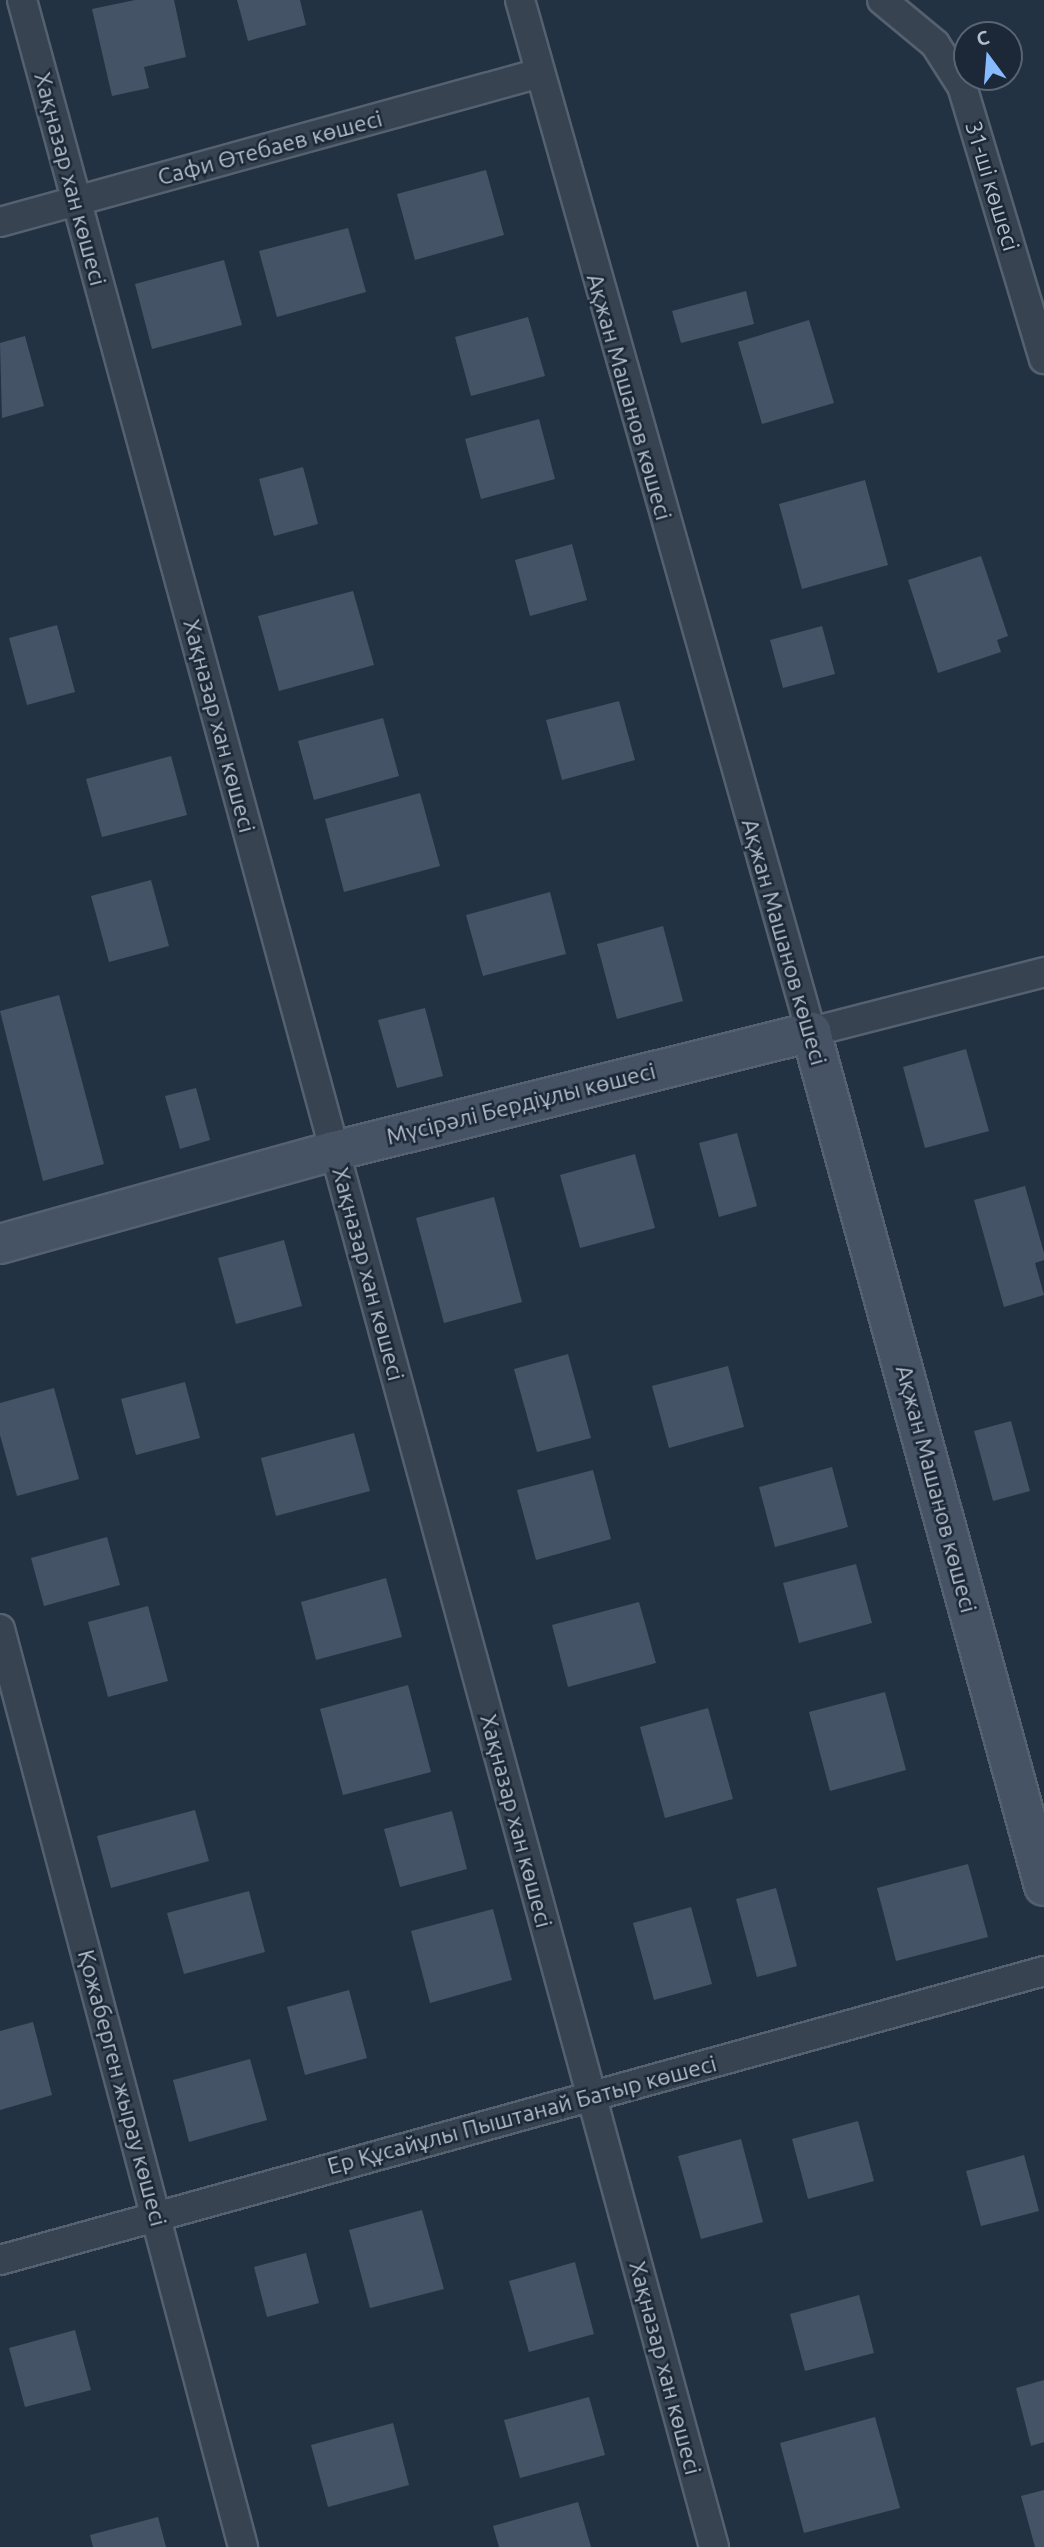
<!DOCTYPE html>
<meta charset="utf-8">
<style>
body{margin:0}
#map{position:relative;width:1044px;height:2547px;overflow:hidden;background:#233242;font-family:Ubuntu,sans-serif}
div>[style]{position:absolute}
[style*='--x']{left:calc(var(--x)*1px);top:calc(var(--y)*1px);width:calc(var(--w)*1px);rotate:calc(var(--a)*1deg)}
.building>*{inset:0;background:#445466}
.roads{filter:drop-shadow(2px 0 #55616f) drop-shadow(-2px 0 #55616f) drop-shadow(0 2px #55616f) drop-shadow(0 -2px #55616f)}
.street>*{height:28px;margin:-14px;padding:0 14px;transform-origin:14px;border-radius:14px;background:#374351}
.secondary>*{height:38px;margin:-19px;padding:0 19px;transform-origin:19px;border-radius:19px;background:#455365}
span{translate:-50% -50%;white-space:nowrap;text-align:center;line-height:1.15;-webkit-text-stroke:5px #1c2837;paint-order:stroke}
.street-label{font-size:23px;color:#b4becc}
.north{position:absolute;left:953px;top:21px;width:70px;height:70px;box-sizing:border-box;background:#1c2837;border:2px solid #596473;border-radius:50%;rotate:344deg;font-size:19px;font-weight:700;line-height:28px;text-align:center;color:#b4becc}
.north::after{content:'';display:block;margin:auto;width:24px;height:32px;background:#86bbff;clip-path:polygon(50% 0,100% 100%,50% 72%,0 100%)}
</style>
<div id="map">
<div class="building">
<i style="clip-path:polygon(135px 0,174px 0,186px 57px,144px 67px,149px 88px,112px 96px,92px 9px)"></i>
<i style="clip-path:polygon(237px 0,300px 0,306px 25px,248px 41px)"></i>
<i style="clip-path:polygon(486px 170px,504px 235px,415px 260px,397px 194px)"></i>
<i style="clip-path:polygon(348px 228px,366px 292px,277px 317px,259px 251px)"></i>
<i style="clip-path:polygon(224px 260px,242px 325px,152px 349px,135px 284px)"></i>
<i style="clip-path:polygon(746px 291px,754px 324px,681px 343px,672px 311px)"></i>
<i style="clip-path:polygon(528px 317px,545px 376px,471px 396px,455px 337px)"></i>
<i style="clip-path:polygon(809px 320px,834px 403px,762px 424px,738px 342px)"></i>
<i style="clip-path:polygon(25px 336px,44px 406px,2px 418px,0 343px)"></i>
<i style="clip-path:polygon(539px 419px,555px 479px,481px 499px,465px 439px)"></i>
<i style="clip-path:polygon(303px 467px,318px 524px,274px 536px,259px 479px)"></i>
<i style="clip-path:polygon(865px 480px,888px 565px,802px 589px,779px 504px)"></i>
<i style="clip-path:polygon(572px 544px,587px 600px,530px 616px,515px 560px)"></i>
<i style="clip-path:polygon(981px 556px,1008px 636px,997px 640px,1001px 652px,938px 673px,908px 580px)"></i>
<i style="clip-path:polygon(353px 591px,374px 665px,279px 691px,258px 616px)"></i>
<i style="clip-path:polygon(57px 625px,75px 692px,27px 705px,9px 638px)"></i>
<i style="clip-path:polygon(822px 626px,835px 674px,783px 688px,770px 640px)"></i>
<i style="clip-path:polygon(619px 701px,635px 760px,562px 780px,546px 720px)"></i>
<i style="clip-path:polygon(383px 718px,399px 776px,314px 800px,298px 741px)"></i>
<i style="clip-path:polygon(171px 756px,187px 815px,102px 837px,86px 779px)"></i>
<i style="clip-path:polygon(420px 793px,440px 866px,344px 892px,325px 819px)"></i>
<i style="clip-path:polygon(151px 880px,169px 946px,109px 962px,91px 896px)"></i>
<i style="clip-path:polygon(550px 892px,566px 954px,483px 976px,466px 915px)"></i>
<i style="clip-path:polygon(663px 926px,683px 1001px,617px 1019px,597px 944px)"></i>
<i style="clip-path:polygon(59px 995px,104px 1164px,43px 1181px,0 1011px)"></i>
<i style="clip-path:polygon(425px 1008px,443px 1076px,397px 1088px,378px 1020px)"></i>
<i style="clip-path:polygon(966px 1049px,989px 1131px,925px 1148px,903px 1067px)"></i>
<i style="clip-path:polygon(196px 1088px,210px 1140px,180px 1149px,165px 1096px)"></i>
<i style="clip-path:polygon(737px 1133px,757px 1206px,719px 1217px,699px 1143px)"></i>
<i style="clip-path:polygon(635px 1154px,655px 1228px,580px 1248px,560px 1175px)"></i>
<i style="clip-path:polygon(1025px 1186px,1044px 1253px,1044px 1260px,1035px 1263px,1044px 1295px,1004px 1307px,974px 1200px)"></i>
<i style="clip-path:polygon(494px 1197px,522px 1302px,444px 1323px,416px 1218px)"></i>
<i style="clip-path:polygon(284px 1240px,302px 1306px,236px 1324px,218px 1258px)"></i>
<i style="clip-path:polygon(568px 1354px,591px 1438px,537px 1452px,514px 1369px)"></i>
<i style="clip-path:polygon(728px 1366px,744px 1427px,669px 1448px,652px 1386px)"></i>
<i style="clip-path:polygon(185px 1382px,200px 1438px,136px 1455px,121px 1399px)"></i>
<i style="clip-path:polygon(54px 1388px,79px 1479px,17px 1496px,0 1435px,0 1403px)"></i>
<i style="clip-path:polygon(1011px 1421px,1030px 1491px,993px 1501px,974px 1431px)"></i>
<i style="clip-path:polygon(354px 1433px,370px 1491px,276px 1516px,261px 1458px)"></i>
<i style="clip-path:polygon(832px 1467px,848px 1527px,775px 1547px,759px 1487px)"></i>
<i style="clip-path:polygon(593px 1470px,611px 1539px,536px 1560px,517px 1490px)"></i>
<i style="clip-path:polygon(107px 1537px,120px 1585px,44px 1606px,31px 1558px)"></i>
<i style="clip-path:polygon(856px 1564px,872px 1623px,799px 1643px,783px 1583px)"></i>
<i style="clip-path:polygon(386px 1578px,402px 1637px,316px 1660px,301px 1602px)"></i>
<i style="clip-path:polygon(639px 1602px,656px 1663px,568px 1687px,552px 1625px)"></i>
<i style="clip-path:polygon(148px 1606px,168px 1681px,108px 1697px,88px 1622px)"></i>
<i style="clip-path:polygon(408px 1685px,431px 1772px,343px 1795px,320px 1709px)"></i>
<i style="clip-path:polygon(885px 1692px,906px 1770px,830px 1791px,809px 1712px)"></i>
<i style="clip-path:polygon(708px 1708px,733px 1799px,665px 1818px,640px 1727px)"></i>
<i style="clip-path:polygon(195px 1810px,209px 1861px,111px 1888px,97px 1836px)"></i>
<i style="clip-path:polygon(452px 1811px,467px 1869px,400px 1887px,384px 1829px)"></i>
<i style="clip-path:polygon(968px 1864px,988px 1937px,896px 1961px,877px 1888px)"></i>
<i style="clip-path:polygon(776px 1888px,797px 1966px,757px 1977px,736px 1899px)"></i>
<i style="clip-path:polygon(249px 1891px,265px 1952px,184px 1974px,167px 1913px)"></i>
<i style="clip-path:polygon(691px 1907px,712px 1984px,654px 2000px,633px 1923px)"></i>
<i style="clip-path:polygon(493px 1909px,512px 1980px,430px 2003px,411px 1931px)"></i>
<i style="clip-path:polygon(349px 1990px,367px 2058px,305px 2075px,287px 2007px)"></i>
<i style="clip-path:polygon(33px 2022px,52px 2095px,0 2110px,0 2031px)"></i>
<i style="clip-path:polygon(250px 2059px,267px 2120px,189px 2142px,173px 2080px)"></i>
<i style="clip-path:polygon(858px 2121px,874px 2181px,808px 2199px,792px 2139px)"></i>
<i style="clip-path:polygon(741px 2139px,763px 2222px,701px 2239px,678px 2156px)"></i>
<i style="clip-path:polygon(1024px 2155px,1039px 2211px,981px 2226px,966px 2171px)"></i>
<i style="clip-path:polygon(422px 2210px,444px 2289px,370px 2308px,349px 2230px)"></i>
<i style="clip-path:polygon(306px 2253px,319px 2303px,267px 2317px,254px 2267px)"></i>
<i style="clip-path:polygon(575px 2262px,594px 2334px,529px 2352px,509px 2281px)"></i>
<i style="clip-path:polygon(859px 2295px,874px 2353px,805px 2371px,790px 2314px)"></i>
<i style="clip-path:polygon(75px 2330px,91px 2390px,25px 2407px,9px 2348px)"></i>
<i style="clip-path:polygon(1044px 2380px,1044px 2442px,1031px 2446px,1016px 2388px)"></i>
<i style="clip-path:polygon(589px 2397px,605px 2455px,520px 2478px,504px 2420px)"></i>
<i style="clip-path:polygon(875px 2417px,900px 2508px,804px 2533px,780px 2443px)"></i>
<i style="clip-path:polygon(393px 2423px,409px 2485px,328px 2507px,311px 2445px)"></i>
<i style="clip-path:polygon(1044px 2490px,1044px 2547px,1035px 2547px,1021px 2496px)"></i>
<i style="clip-path:polygon(578px 2502px,591px 2547px,499px 2547px,493px 2526px)"></i>
<i style="clip-path:polygon(158px 2517px,166px 2547px,93px 2547px,90px 2535px)"></i>
</div>
<div class="roads">
<div class="street">
<i style="--x:22;--y:0;--w:2639;--a:74.8"></i>
<i style="--x:520;--y:0;--w:1072;--a:74.25"></i>
<i style="--x:811;--y:1032;--w:241;--a:-14.4"></i>
<i style="--x:882;--y:0;--w:69;--a:39.7"></i>
<i style="--x:935;--y:44;--w:50;--a:57.3"></i>
<i style="--x:962;--y:86;--w:285;--a:73.3"></i>
<i style="--x:0;--y:222;--w:560;--a:-15.43"></i>
<i style="--x:0;--y:1629;--w:950;--a:75.17"></i>
<i style="--x:0;--y:2260;--w:1083;--a:-15.47"></i>
</div>
<div class="secondary">
<i style="--x:0;--y:1244;--w:347;--a:-15.6"></i>
<i style="--x:334;--y:1151;--w:492;--a:-14"></i>
<i style="--x:811;--y:1032;--w:885;--a:74.74"></i>
</div>
</div>
<div class="street-label">
<span style="left:270px;top:148px;rotate:-15deg">Сафи Өтебаев көшесі</span>
<span style="left:70px;top:179px;rotate:75deg">Хақназар хан көшесі</span>
<span style="left:992px;top:186px;rotate:73deg">31-ші көшесі</span>
<span style="left:629px;top:397px;rotate:74deg">Ақжан Машанов көшесі</span>
<span style="left:219px;top:726px;rotate:75deg">Хақназар хан көшесі</span>
<span style="left:784px;top:942px;rotate:74deg">Ақжан Машанов көшесі</span>
<span style="left:521px;top:1104px;rotate:-14deg">Мүсірәлі Бердіұлы көшесі</span>
<span style="left:368px;top:1274px;rotate:75deg">Хақназар хан көшесі</span>
<span style="left:936px;top:1489px;rotate:75deg">Ақжан Машанов көшесі</span>
<span style="left:516px;top:1821px;rotate:75deg">Хақназар хан көшесі</span>
<span style="left:122px;top:2088px;rotate:75deg">Қожаберген жырау көшесі</span>
<span style="left:522px;top:2115px;rotate:-15deg">Ер Құсайұлы Пыштанай Батыр көшесі</span>
<span style="left:665px;top:2368px;rotate:75deg">Хақназар хан көшесі</span>
</div>
<div class="north">С</div>
</div>
